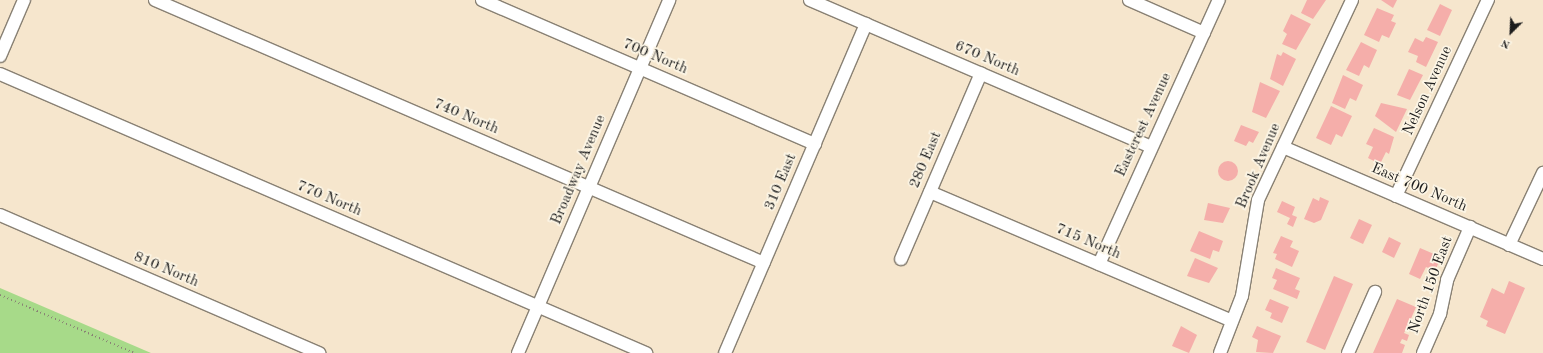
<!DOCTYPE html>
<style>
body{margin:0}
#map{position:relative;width:1543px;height:353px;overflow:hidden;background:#f6e6cd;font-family:"Old Standard TT",serif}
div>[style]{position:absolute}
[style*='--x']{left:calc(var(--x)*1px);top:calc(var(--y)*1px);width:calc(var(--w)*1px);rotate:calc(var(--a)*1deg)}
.green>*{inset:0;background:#a7da89}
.building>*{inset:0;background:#f5aeaa}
.round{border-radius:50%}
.path>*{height:2px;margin-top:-1px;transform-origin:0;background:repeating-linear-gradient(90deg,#898174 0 1px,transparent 0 4px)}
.roads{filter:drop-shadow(1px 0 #898174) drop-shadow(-1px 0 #898174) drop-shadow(0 1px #898174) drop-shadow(0 -1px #898174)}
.street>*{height:12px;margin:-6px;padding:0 6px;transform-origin:6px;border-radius:6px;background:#fff}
span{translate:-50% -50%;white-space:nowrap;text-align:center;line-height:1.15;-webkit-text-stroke:3.5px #fcf5e5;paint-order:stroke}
.street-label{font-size:15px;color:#1c1c1c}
.north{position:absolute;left:1491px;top:12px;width:40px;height:40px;-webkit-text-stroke:3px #fcf5e5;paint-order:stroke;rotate:204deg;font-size:11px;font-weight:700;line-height:16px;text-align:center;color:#1c1c1c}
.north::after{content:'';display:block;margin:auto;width:14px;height:18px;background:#1c1c1c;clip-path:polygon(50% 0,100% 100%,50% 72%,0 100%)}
</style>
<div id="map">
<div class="green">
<i style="clip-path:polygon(0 288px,151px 353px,0 353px)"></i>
</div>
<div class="building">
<i style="clip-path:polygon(1307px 0,1326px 0,1313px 19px,1301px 13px)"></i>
<i style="clip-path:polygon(1381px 0,1397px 0,1393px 8px)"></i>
<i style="clip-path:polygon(1440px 4px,1452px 10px,1440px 36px,1427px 30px)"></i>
<i style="clip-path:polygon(1377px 8px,1394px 15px,1391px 21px,1396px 23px,1389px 38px,1382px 35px,1379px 42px,1364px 35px)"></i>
<i style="clip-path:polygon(1291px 14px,1311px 24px,1296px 50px,1282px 44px,1287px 34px,1283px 31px)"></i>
<i style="clip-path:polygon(1426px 37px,1438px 42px,1426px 67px,1416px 62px,1418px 56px,1408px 52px,1415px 38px,1423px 42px)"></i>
<i style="clip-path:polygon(1361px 42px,1377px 50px,1369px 68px,1364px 65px,1359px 76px,1346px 70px)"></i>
<i style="clip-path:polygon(1283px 52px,1296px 59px,1283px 86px,1270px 79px,1277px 54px,1281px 56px)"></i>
<i style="clip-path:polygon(1409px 69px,1423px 75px,1410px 100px,1397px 95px)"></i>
<i style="clip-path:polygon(1343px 75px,1363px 85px,1356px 101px,1350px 98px,1345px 109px,1332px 103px)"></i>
<i style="clip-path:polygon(1260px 82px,1280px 91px,1266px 118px,1252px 112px)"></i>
<i style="clip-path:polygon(1381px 103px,1407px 109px,1396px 132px,1375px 116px)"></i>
<i style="clip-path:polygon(1331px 106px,1352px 116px,1342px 137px,1336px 134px,1331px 145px,1316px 138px)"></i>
<i style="clip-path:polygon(1241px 125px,1259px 132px,1253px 143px,1249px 141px,1246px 146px,1234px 141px)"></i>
<i style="clip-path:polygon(1374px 128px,1394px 137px,1389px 154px,1386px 152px,1380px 164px,1368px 158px,1373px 147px,1366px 144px)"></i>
<i class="round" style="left:1218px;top:161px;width:20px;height:20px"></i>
<i style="clip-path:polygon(1320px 197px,1329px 201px,1321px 220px,1314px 223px,1304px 219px,1313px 198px,1319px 201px)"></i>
<i style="clip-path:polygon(1282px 201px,1295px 207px,1292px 215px,1297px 217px,1293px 227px,1287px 224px,1290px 218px,1277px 212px)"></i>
<i style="clip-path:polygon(1208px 203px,1230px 208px,1223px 223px,1204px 220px)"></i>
<i style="clip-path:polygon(1359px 219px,1372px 225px,1363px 244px,1350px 238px)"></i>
<i style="clip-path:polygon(1199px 231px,1223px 241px,1219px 252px,1213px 250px,1210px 259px,1190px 251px)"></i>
<i style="clip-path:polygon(1281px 236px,1293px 241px,1290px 247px,1299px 251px,1292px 267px,1275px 259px,1277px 254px,1273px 253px)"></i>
<i style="clip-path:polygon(1389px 237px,1401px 243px,1394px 258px,1382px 252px)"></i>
<i style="clip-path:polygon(1420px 248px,1441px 257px,1435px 271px,1426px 267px,1420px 279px,1409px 274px)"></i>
<i style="clip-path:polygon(1195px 258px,1218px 268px,1209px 283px,1187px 276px)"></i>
<i style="clip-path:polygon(1276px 268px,1300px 278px,1295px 289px,1300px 291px,1297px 299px,1273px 289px,1277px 280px,1272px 278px)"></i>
<i style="clip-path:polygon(1334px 276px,1353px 284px,1325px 350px,1306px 342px)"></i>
<i style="clip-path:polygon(1509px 281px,1525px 288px,1505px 334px,1486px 326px,1488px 321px,1480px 317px,1492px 288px,1504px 294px)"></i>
<i style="clip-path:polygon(1270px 299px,1289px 307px,1282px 323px,1270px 318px,1272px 313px,1265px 310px)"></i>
<i style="clip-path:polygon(1397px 299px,1416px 307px,1410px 321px,1414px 323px,1412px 329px,1407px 327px,1404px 333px,1409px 335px,1407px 341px,1402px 339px,1400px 343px,1405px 345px,1402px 353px,1373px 353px)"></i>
<i style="clip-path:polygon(1181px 326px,1197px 335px,1189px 353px,1172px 346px)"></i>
<i style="clip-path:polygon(1257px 326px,1281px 336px,1273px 353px,1256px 352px,1258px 340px,1252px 337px)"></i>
</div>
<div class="path">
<i style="--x:0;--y:295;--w:146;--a:23.4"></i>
</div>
<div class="roads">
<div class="street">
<i style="--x:155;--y:0;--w:663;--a:23.36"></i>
<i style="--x:482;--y:0;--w:363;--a:23.4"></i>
<i style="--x:810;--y:0;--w:371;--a:23.3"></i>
<i style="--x:1129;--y:0;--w:82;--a:23.7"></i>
<i style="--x:0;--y:56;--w:61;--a:-66.8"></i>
<i style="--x:0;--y:74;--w:704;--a:23.36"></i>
<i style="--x:1283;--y:147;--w:283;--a:23.3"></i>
<i style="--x:930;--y:192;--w:328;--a:23.1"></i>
<i style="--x:1396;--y:196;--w:217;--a:-64.9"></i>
<i style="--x:0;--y:215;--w:348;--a:23.4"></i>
<i style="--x:1509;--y:245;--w:80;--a:-64.7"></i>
<i style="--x:901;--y:259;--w:202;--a:-66.7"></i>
<i style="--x:1099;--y:264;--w:290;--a:-65.6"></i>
<i style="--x:518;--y:353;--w:384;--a:-66.8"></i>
<i style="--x:725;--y:353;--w:358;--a:-66.8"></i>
<i style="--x:1220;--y:353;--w:61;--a:-68.9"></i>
<i style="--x:1242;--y:296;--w:97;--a:-80.5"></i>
<i style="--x:1258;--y:200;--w:221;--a:-64.8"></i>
<i style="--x:1348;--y:353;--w:67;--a:-66.1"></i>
<i style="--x:1423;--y:353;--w:43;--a:-66.4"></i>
<i style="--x:1440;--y:314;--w:35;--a:-78"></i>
<i style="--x:1447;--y:280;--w:58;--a:-66.5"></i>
</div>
</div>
<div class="street-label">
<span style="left:655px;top:57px;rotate:23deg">700 North</span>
<span style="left:987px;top:59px;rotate:23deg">670 North</span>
<span style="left:1428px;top:91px;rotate:-65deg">Nelson Avenue</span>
<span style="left:466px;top:117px;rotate:23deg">740 North</span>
<span style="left:1144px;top:125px;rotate:-65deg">Eastcrest Avenue</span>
<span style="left:926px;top:160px;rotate:-67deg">280 East</span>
<span style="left:1259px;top:166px;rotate:-67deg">Brook Avenue</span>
<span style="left:579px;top:170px;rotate:-67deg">Broadway Avenue</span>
<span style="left:781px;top:182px;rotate:-67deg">310 East</span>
<span style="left:1419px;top:188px;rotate:23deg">East 700 North</span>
<span style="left:329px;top:199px;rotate:23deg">770 North</span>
<span style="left:1088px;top:242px;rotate:23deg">715 North</span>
<span style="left:166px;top:270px;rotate:23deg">810 North</span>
<span style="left:1431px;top:285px;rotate:-70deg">North 150 East</span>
</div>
<div class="north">N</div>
</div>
